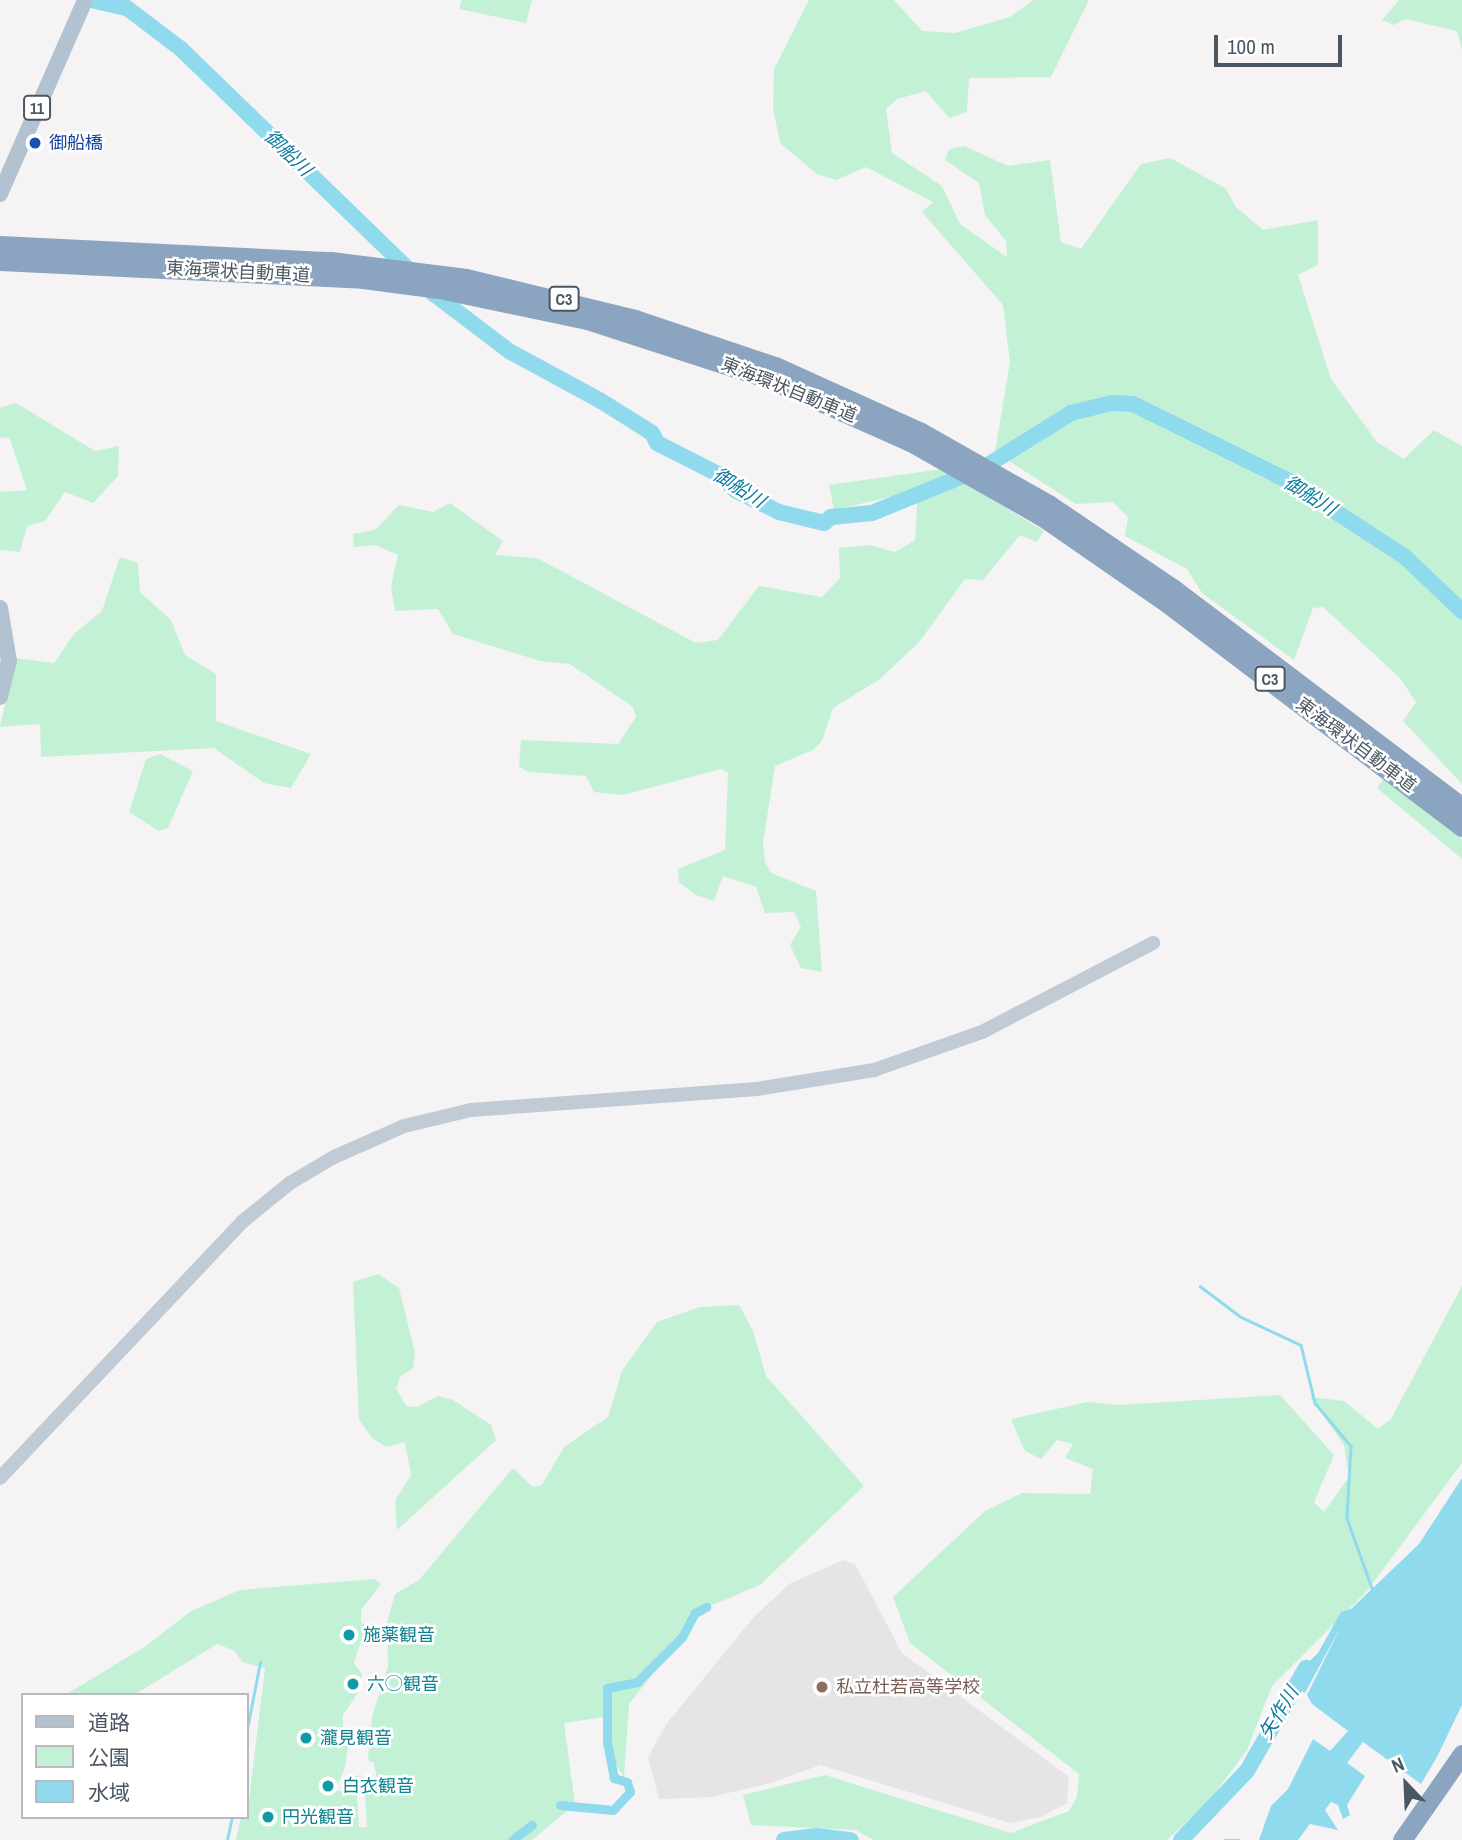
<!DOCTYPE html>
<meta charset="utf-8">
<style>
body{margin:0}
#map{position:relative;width:1462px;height:1840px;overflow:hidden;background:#f5f3f3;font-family:"Archivo Narrow","Noto Sans JP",sans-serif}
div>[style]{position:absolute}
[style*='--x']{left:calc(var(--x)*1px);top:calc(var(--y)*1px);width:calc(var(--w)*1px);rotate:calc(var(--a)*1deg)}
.education>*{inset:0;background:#e6e4e5}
.green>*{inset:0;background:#c3f1d5}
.water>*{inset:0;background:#90daee}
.stream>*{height:2.5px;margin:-1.25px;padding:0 1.25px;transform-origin:1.25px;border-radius:1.25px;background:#90daee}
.canal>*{height:9px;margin:-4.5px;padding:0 4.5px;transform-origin:4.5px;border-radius:4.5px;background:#90daee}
.river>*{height:16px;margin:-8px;padding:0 8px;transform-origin:8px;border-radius:8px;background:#90daee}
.secondary>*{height:14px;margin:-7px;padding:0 7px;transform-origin:7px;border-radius:7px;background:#c1cbd6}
.primary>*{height:16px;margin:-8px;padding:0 8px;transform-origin:8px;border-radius:8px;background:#b3c2d1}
.highway>*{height:19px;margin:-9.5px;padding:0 9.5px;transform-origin:9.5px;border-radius:9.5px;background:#8ba5c1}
.dots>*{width:19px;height:19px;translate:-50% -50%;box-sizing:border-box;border:4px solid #fff;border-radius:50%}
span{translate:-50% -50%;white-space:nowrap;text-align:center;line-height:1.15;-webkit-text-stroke:5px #fff;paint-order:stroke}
.shield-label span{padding:2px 5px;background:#fff;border:2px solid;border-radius:5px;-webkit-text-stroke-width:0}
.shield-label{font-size:16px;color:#4a5661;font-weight:700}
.transit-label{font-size:18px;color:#164399}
.left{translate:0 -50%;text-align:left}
.street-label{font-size:18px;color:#4a5661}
.culture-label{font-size:18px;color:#0d838f}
.education-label{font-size:18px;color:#785e54}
.water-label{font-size:19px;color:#0c7c9b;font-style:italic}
.legend{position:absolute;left:21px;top:1693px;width:228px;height:126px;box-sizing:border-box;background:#fff;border:2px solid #b7bbc0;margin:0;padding:9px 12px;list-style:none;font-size:21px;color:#4a5661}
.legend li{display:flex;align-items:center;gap:14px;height:35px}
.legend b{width:35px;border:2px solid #b7bbc0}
.north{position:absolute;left:1371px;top:1749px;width:70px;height:70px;-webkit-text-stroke:5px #fff;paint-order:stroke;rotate:337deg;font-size:19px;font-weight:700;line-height:28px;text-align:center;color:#4a5661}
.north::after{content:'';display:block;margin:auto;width:24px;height:32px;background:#4a5661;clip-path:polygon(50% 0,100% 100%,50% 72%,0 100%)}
.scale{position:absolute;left:1214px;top:35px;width:128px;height:32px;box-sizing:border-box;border:4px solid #4a5661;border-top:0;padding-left:9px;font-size:21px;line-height:24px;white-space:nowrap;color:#4a5661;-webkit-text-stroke:5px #fff;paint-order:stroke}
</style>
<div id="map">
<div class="education">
<i style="clip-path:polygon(843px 1560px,855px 1564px,902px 1653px,1069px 1777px,1067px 1803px,1041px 1817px,1010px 1823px,820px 1765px,771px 1783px,711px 1797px,659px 1799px,648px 1757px,668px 1722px,753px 1618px,789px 1584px)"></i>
</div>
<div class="green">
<i style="clip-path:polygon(462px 0,532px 0,526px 23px,459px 9px)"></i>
<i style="clip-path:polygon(809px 0,894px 0,922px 31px,955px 33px,1010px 17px,1033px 0,1089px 0,1051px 77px,969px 78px,967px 112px,949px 118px,926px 91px,897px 99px,886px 109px,892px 153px,942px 186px,960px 224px,1007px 257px,1006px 241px,985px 215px,979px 183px,945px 160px,949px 149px,964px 146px,1008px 166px,1050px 160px,1061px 242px,1081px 249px,1141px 164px,1170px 158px,1225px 188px,1236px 207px,1263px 230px,1318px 220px,1318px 265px,1298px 275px,1331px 379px,1377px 442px,1404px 459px,1434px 430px,1462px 446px,1462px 784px,1403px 721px,1416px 702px,1400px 678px,1323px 607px,1313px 608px,1294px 660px,1202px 593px,1187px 569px,1125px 536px,1128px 517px,1113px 502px,1076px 504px,995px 452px,1010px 362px,1003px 305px,922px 212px,933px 202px,866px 167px,836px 180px,817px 174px,780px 143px,773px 108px,774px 69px)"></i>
<i style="clip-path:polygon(1399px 0,1462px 0,1462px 50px,1457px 31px,1406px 19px,1394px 25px,1382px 20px)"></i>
<i style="clip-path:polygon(16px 403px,95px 451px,119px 446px,118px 476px,93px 503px,65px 492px,45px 521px,27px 526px,20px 552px,0 550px,0 492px,27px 490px,9px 437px,0 438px,0 408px)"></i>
<i style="clip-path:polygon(942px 469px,1044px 531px,1037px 542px,1020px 535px,983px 580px,965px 579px,919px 642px,880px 679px,833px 708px,822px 741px,813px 750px,775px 766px,763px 843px,765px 862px,771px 873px,816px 891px,822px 972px,801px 968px,790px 945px,801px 927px,794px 912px,765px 913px,756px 887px,723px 876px,714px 901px,696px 895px,679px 882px,678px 869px,725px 850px,728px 773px,721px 769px,623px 795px,594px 792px,586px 776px,528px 772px,519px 766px,521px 740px,618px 744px,636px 717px,633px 707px,570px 664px,540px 661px,453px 634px,438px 609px,395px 611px,391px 586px,398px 555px,376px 545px,354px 547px,353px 534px,375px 530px,399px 505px,433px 512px,450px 503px,503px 541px,495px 555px,537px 558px,696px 643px,718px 640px,759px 586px,822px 597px,840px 578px,839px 548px,869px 545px,895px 552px,915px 540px,917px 505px,907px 493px,834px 510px,829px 485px)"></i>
<i style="clip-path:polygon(120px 557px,138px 563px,140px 592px,171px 620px,185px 655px,216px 674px,216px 721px,311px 754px,291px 788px,264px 783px,214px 748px,41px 757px,40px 724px,0 727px,15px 658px,54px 663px,75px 633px,102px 611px)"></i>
<i style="clip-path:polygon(160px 754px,193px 771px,168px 828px,159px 831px,129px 812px,146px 759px)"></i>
<i style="clip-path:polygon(1384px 778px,1462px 839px,1462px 859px,1377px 788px)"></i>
<i style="clip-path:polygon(378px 1274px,399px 1288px,415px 1353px,413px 1368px,401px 1376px,396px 1388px,406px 1406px,417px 1407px,438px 1396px,453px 1400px,491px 1425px,496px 1440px,397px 1530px,395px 1501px,411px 1475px,405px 1442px,386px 1447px,372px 1438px,359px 1420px,353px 1282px)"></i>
<i style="clip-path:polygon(1462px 1286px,1462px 1463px,1367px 1591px,1272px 1686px,1247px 1750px,1208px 1802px,1167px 1840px,874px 1840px,856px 1830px,751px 1825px,743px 1795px,825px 1775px,1011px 1833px,1069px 1811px,1077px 1797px,1079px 1774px,910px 1643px,893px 1597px,985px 1511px,1022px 1493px,1090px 1494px,1093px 1469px,1065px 1458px,1073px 1444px,1057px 1440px,1041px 1459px,1025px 1451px,1011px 1419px,1087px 1402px,1119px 1405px,1280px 1395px,1334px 1455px,1314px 1502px,1324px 1512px,1349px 1477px,1344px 1445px,1310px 1397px,1344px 1401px,1378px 1429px,1391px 1419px)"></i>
<i style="clip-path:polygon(739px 1305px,753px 1331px,766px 1376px,864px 1486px,760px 1585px,705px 1608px,629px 1704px,624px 1777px,608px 1752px,605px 1717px,564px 1723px,575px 1804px,532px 1840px,236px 1840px,241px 1817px,247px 1817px,265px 1668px,242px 1662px,235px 1651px,217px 1644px,134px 1695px,65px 1695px,146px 1646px,191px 1611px,240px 1590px,374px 1579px,381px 1584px,361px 1610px,361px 1622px,369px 1628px,367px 1640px,360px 1644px,354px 1663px,362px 1674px,359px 1691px,343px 1715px,343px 1733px,349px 1743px,344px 1771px,334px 1791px,346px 1791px,349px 1775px,363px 1777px,357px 1795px,359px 1827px,367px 1827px,365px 1794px,377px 1779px,374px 1763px,368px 1760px,372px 1717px,388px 1666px,387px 1622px,395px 1594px,419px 1580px,513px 1468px,533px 1487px,542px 1485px,564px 1447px,608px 1417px,622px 1371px,657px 1322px,700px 1307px)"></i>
</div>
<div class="water">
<i style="clip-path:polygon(1462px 1478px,1462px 1705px,1437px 1757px,1421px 1784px,1363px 1742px,1347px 1763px,1365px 1776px,1347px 1805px,1350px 1815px,1343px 1819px,1338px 1805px,1331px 1802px,1325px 1810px,1338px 1830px,1310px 1824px,1298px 1840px,1259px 1840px,1271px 1806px,1288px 1789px,1313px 1739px,1330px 1751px,1348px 1731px,1312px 1704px,1307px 1695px,1341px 1626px,1305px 1693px,1288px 1682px,1318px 1653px,1341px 1612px,1351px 1609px,1419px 1544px)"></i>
</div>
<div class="stream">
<i style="--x:1200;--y:1286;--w:51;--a:37.1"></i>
<i style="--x:1241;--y:1317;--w:66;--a:25"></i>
<i style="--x:1301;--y:1345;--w:60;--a:76.4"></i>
<i style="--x:1315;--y:1403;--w:56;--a:50.1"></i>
<i style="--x:1351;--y:1446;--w:72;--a:93.2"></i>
<i style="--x:1347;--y:1518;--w:77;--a:70.4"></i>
<i style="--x:247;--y:1729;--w:68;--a:-79"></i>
<i style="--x:227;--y:1840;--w:24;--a:-78"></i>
<i style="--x:1225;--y:1840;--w:14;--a:0"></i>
</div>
<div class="canal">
<i style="--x:560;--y:1805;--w:53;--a:5.4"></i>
<i style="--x:613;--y:1810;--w:25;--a:-47"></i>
<i style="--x:630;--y:1792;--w:10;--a:-107"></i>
<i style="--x:627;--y:1782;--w:14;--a:-163"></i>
<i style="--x:614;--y:1778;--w:36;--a:-101"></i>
<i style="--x:607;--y:1743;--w:55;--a:-90"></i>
<i style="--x:607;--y:1688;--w:31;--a:-11"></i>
<i style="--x:637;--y:1682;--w:64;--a:-45"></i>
<i style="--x:682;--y:1637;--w:27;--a:-62"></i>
<i style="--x:695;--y:1613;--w:13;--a:-29"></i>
<i style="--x:512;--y:1840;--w:25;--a:-37"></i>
</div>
<div class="river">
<i style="--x:91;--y:0;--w:37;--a:13"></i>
<i style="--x:127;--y:8;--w:68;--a:37.2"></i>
<i style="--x:181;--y:49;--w:352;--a:44.1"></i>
<i style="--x:434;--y:294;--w:94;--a:37.2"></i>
<i style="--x:509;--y:351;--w:105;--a:28.5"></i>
<i style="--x:601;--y:401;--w:60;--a:32.1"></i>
<i style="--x:652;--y:433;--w:11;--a:63"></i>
<i style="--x:657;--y:443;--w:68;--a:26.9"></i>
<i style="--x:718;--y:474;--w:23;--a:43"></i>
<i style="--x:735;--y:490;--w:49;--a:26.6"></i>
<i style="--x:779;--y:512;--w:46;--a:13.7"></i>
<i style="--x:824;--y:523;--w:9;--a:-41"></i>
<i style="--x:831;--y:517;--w:41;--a:-5.6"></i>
<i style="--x:872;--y:513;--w:120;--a:-22.1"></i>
<i style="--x:983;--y:468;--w:104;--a:-32"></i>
<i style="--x:1071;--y:413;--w:42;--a:-13.7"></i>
<i style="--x:1112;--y:403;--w:21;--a:3"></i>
<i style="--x:1133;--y:404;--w:172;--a:26.3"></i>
<i style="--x:1287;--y:480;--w:141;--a:33.1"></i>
<i style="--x:1405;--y:557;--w:79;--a:43.5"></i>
<i style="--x:784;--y:1840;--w:33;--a:-7"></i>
<i style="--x:817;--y:1836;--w:34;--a:7"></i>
<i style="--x:1181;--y:1840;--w:95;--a:-46.3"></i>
<i style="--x:1247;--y:1771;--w:119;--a:-60.2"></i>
</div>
<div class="secondary">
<i style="--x:0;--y:1478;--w:352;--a:-46.6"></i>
<i style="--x:242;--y:1222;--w:62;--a:-39.1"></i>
<i style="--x:290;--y:1183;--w:51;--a:-30.6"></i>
<i style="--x:334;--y:1157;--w:77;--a:-23.9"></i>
<i style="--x:404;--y:1126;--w:69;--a:-13.4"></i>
<i style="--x:471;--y:1110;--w:287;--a:-4.2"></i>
<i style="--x:757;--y:1089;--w:119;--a:-9.2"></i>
<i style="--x:874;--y:1070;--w:114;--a:-19.4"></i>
<i style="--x:982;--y:1032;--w:193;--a:-27.5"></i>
</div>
<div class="primary">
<i style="--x:0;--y:194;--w:212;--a:-66.3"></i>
<i style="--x:0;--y:608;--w:54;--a:80.4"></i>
<i style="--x:9;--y:661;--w:37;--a:104"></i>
</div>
<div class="highway">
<i style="--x:0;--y:245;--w:331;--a:2.8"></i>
<i style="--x:331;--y:261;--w:136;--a:7.2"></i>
<i style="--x:466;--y:278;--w:174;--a:13.6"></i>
<i style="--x:635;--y:319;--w:148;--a:18.6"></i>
<i style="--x:775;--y:366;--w:160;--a:24.3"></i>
<i style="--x:921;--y:432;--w:148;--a:29.5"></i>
<i style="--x:1050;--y:505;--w:150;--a:34.1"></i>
<i style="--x:1174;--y:589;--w:361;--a:37.1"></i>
<i style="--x:0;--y:261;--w:363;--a:2.8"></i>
<i style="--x:363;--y:279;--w:77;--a:7.5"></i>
<i style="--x:439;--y:289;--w:151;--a:11.8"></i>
<i style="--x:587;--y:320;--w:191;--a:18"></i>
<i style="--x:769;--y:379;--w:159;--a:24.1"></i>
<i style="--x:914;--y:444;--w:146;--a:29.6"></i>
<i style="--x:1041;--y:516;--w:155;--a:34.7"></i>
<i style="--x:1168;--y:604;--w:369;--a:37.2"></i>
<i style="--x:1402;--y:1840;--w:105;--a:-55.1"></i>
</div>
<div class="dots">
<i style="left:35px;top:143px;background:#1a4fb4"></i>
<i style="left:349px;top:1635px;background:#0f9aa8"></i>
<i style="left:353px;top:1684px;background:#0f9aa8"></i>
<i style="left:822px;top:1687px;background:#8d6e63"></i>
<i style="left:306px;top:1738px;background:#0f9aa8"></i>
<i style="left:328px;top:1786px;background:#0f9aa8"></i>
<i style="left:268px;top:1817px;background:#0f9aa8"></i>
</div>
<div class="shield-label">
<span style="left:37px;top:108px">11</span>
<span style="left:564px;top:299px">C3</span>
<span style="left:1270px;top:679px">C3</span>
</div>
<div class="transit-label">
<span class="left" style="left:49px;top:143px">御船橋</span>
</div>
<div class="street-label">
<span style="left:238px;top:272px;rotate:3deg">東海環状自動車道</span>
<span style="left:789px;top:390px;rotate:22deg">東海環状自動車道</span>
<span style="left:1356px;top:745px;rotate:37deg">東海環状自動車道</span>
</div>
<div class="culture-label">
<span class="left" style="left:363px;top:1635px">施薬観音</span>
<span class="left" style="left:367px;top:1684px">六◯観音</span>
<span class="left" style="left:320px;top:1738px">瀧見観音</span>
<span class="left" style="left:342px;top:1786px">白衣観音</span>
<span class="left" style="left:282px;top:1817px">円光観音</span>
</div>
<div class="education-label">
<span class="left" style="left:836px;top:1687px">私立杜若高等学校</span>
</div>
<div class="water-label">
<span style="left:288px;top:153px;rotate:44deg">御船川</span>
<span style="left:739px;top:488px;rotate:32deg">御船川</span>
<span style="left:1310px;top:496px;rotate:32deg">御船川</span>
<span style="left:1279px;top:1713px;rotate:-59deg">矢作川</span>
</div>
<ul class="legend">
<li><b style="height:9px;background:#b3c2d1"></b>道路</li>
<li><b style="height:19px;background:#c3f1d5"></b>公園</li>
<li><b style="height:19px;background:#90daee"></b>水域</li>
</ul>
<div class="north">N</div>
<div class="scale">100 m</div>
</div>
